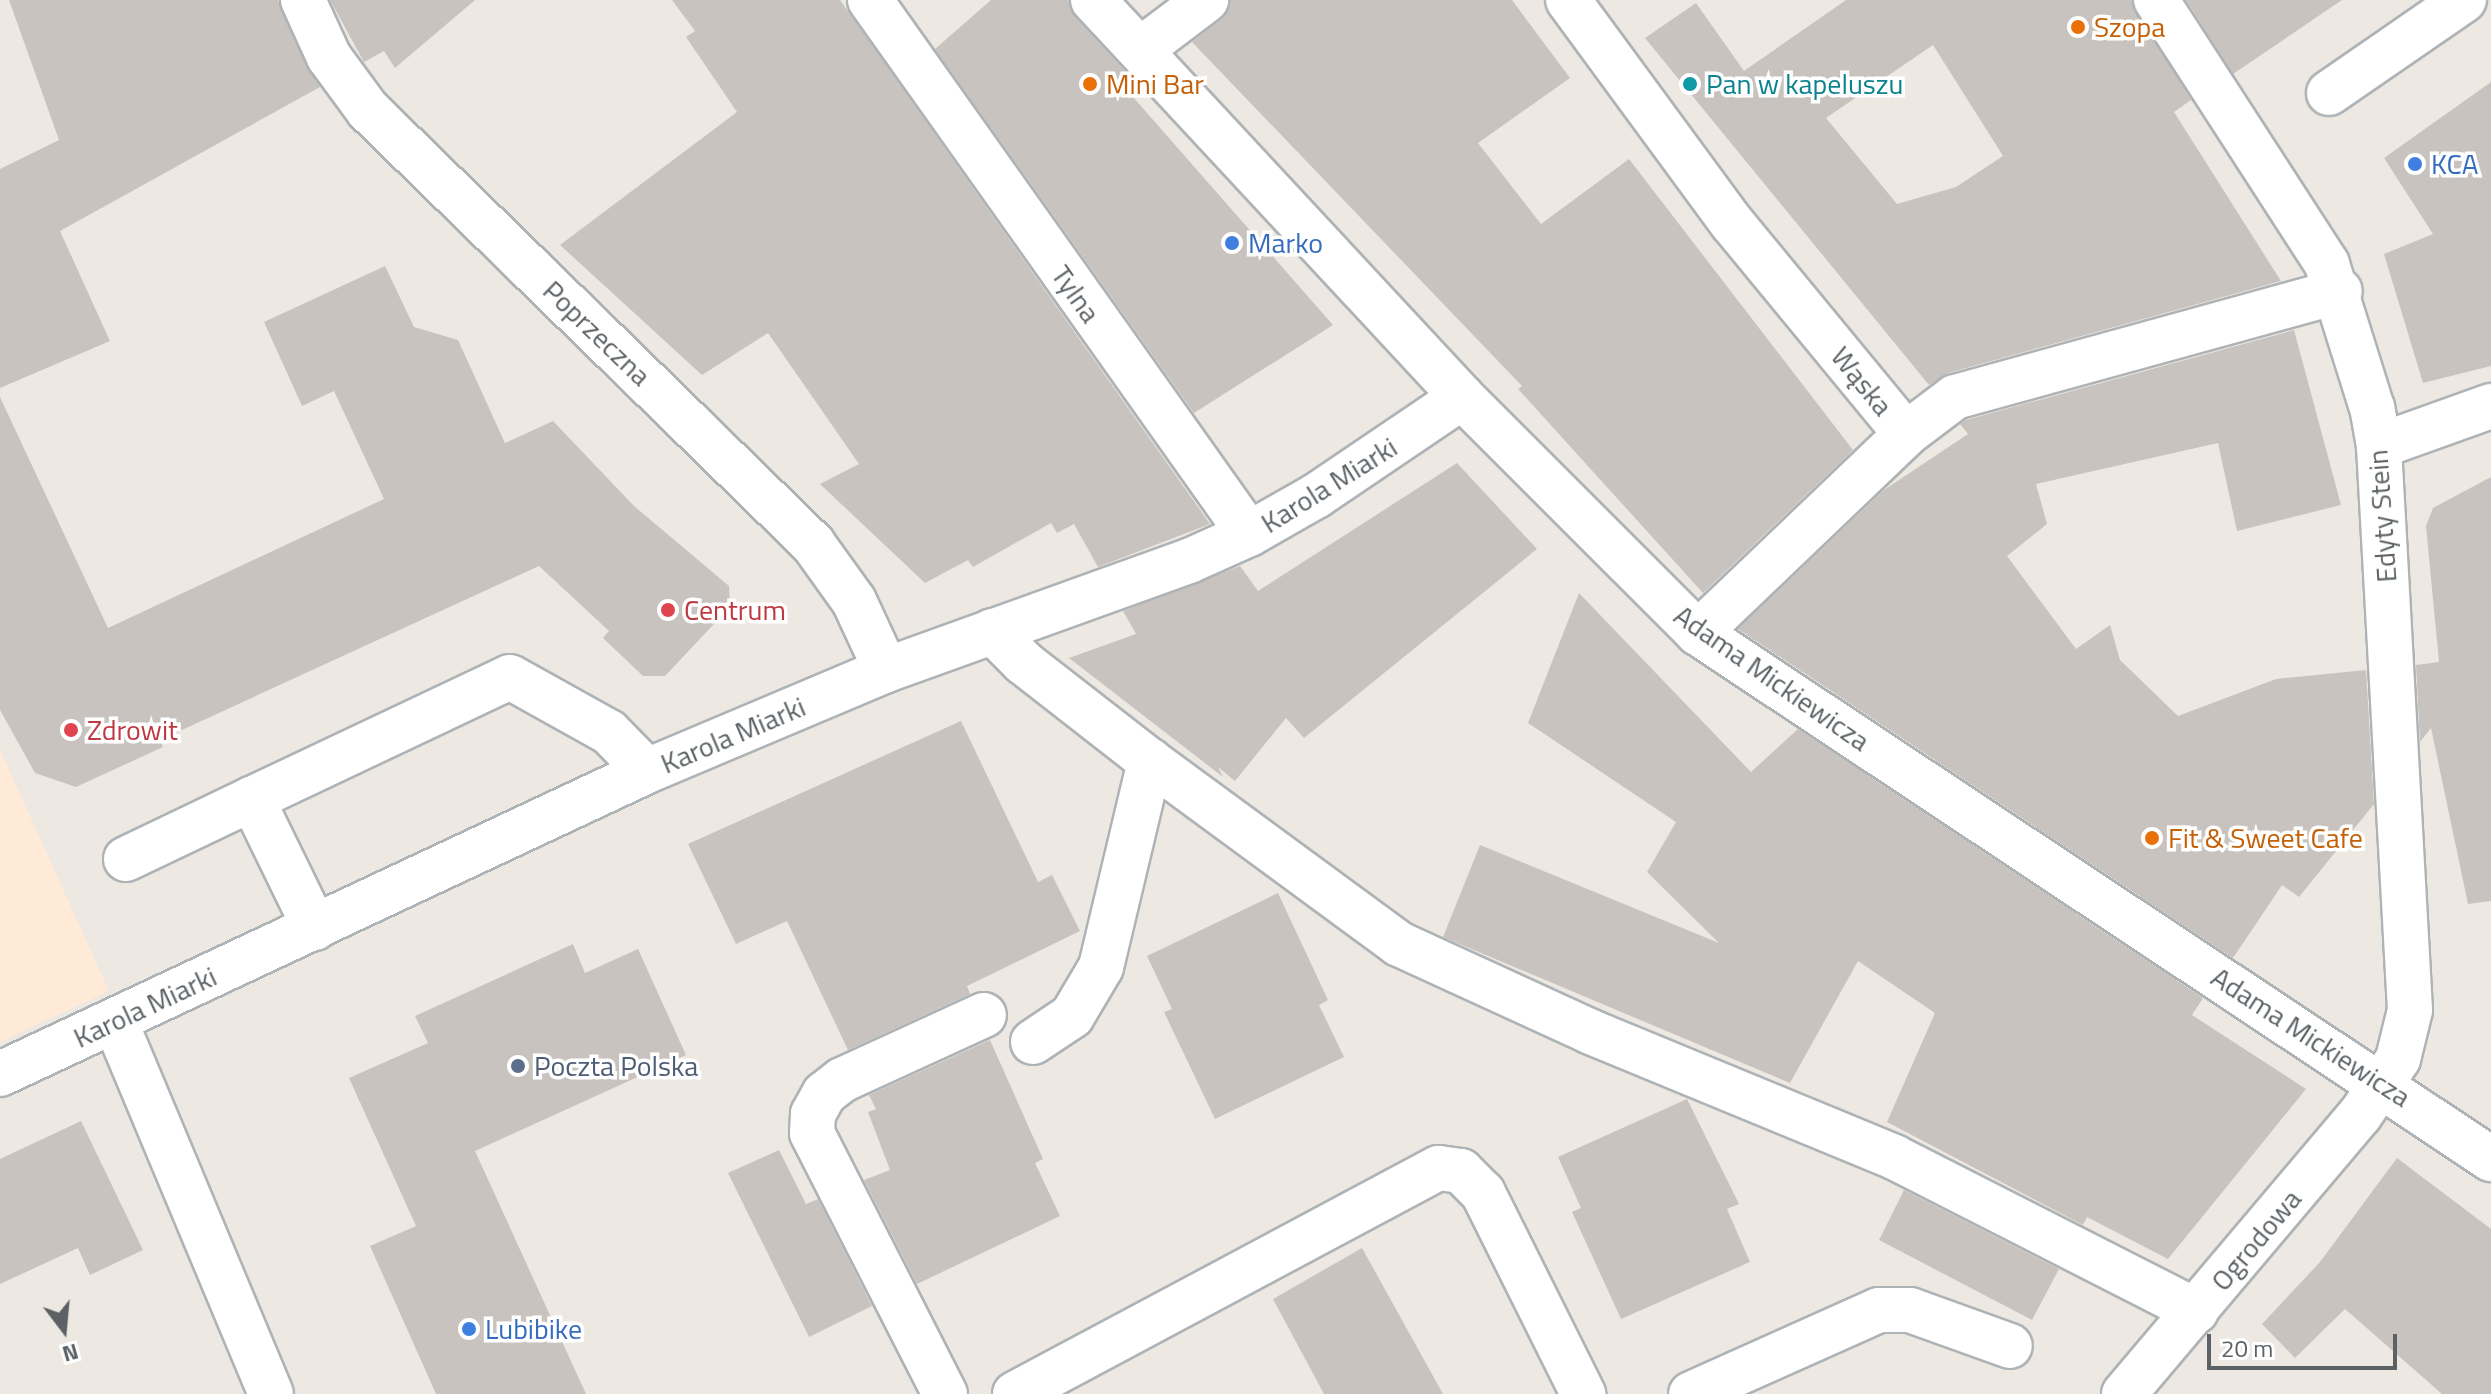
<!DOCTYPE html>
<meta charset="utf-8">
<style>
body{margin:0}
#map{position:relative;width:2491px;height:1394px;overflow:hidden;background:#eee8e2;font-family:"Titillium Web",sans-serif}
div>[style]{position:absolute}
[style*='--x']{left:calc(var(--x)*1px);top:calc(var(--y)*1px);width:calc(var(--w)*1px);rotate:calc(var(--a)*1deg)}
.commercial>*{inset:0;background:#ffead7}
.building>*{inset:0;background:#c9c3c0}
.roads{filter:drop-shadow(2px 0 #aeb3b6) drop-shadow(-2px 0 #aeb3b6) drop-shadow(0 2px #aeb3b6) drop-shadow(0 -2px #aeb3b6)}
.minor>*{height:44px;margin:-22px;padding:0 22px;transform-origin:22px;border-radius:22px;background:#fff}
.dots>*{width:22px;height:22px;translate:-50% -50%;box-sizing:border-box;border:4px solid #fff;border-radius:50%}
span{translate:-50% -50%;white-space:nowrap;text-align:center;line-height:1.15;-webkit-text-stroke:7px #fff;paint-order:stroke}
.food-label{font-size:28px;color:#c56008}
.left{translate:0 -50%;text-align:left}
.culture-label{font-size:28px;color:#0d838f}
.shop-label{font-size:28px;color:#366cbe}
.street-label{font-size:28px;color:#5b6164}
.health-label{font-size:28px;color:#be3a42}
.service-label{font-size:28px;color:#4e5e75}
.north{position:absolute;left:24px;top:1290px;width:80px;height:80px;-webkit-text-stroke:6px #fff;paint-order:stroke;rotate:164deg;font-size:22px;font-weight:700;line-height:32px;text-align:center;color:#5b6164}
.north::after{content:'';display:block;margin:auto;width:28px;height:36px;background:#5b6164;clip-path:polygon(50% 0,100% 100%,50% 72%,0 100%)}
.scale{position:absolute;left:2207px;top:1334px;width:190px;height:36px;box-sizing:border-box;border:4px solid #5b6164;border-top:0;padding-left:10px;font-size:24px;line-height:28px;white-space:nowrap;color:#5b6164;-webkit-text-stroke:6px #fff;paint-order:stroke}
</style>
<div id="map">
<div class="commercial">
<i style="clip-path:polygon(0 750px,109px 991px,0 1042px)"></i>
</div>
<div class="building">
<i style="clip-path:polygon(9px 0,278px 0,320px 87px,60px 231px,110px 341px,0 388px,0 169px,59px 140px)"></i>
<i style="clip-path:polygon(330px 0,475px 0,395px 68px,384px 51px,364px 62px)"></i>
<i style="clip-path:polygon(672px 0,840px 0,1210px 524px,1098px 567px,1074px 524px,1057px 533px,1051px 523px,973px 567px,968px 560px,925px 583px,820px 484px,859px 464px,768px 333px,702px 375px,560px 245px,737px 112px,686px 37px,695px 31px)"></i>
<i style="clip-path:polygon(991px 0,1069px 0,1075px 17px,1127px 73px,1119px 81px,1333px 325px,1194px 413px,935px 49px)"></i>
<i style="clip-path:polygon(1230px 0,1512px 0,1570px 78px,1478px 143px,1541px 224px,1629px 159px,1853px 450px,1703px 593px,1518px 389px,1522px 386px,1192px 42px,1222px 19px)"></i>
<i style="clip-path:polygon(evenodd,1846px 0,2131px 0,2191px 100px,2174px 112px,2281px 281px,1948px 373px,1929px 385px,1645px 38px,1696px 3px,1744px 71px,1846px 0,1933px 45px,2003px 156px,1956px 187px,1897px 204px,1826px 118px,1933px 45px)"></i>
<i style="clip-path:polygon(2186px 0,2342px 0,2233px 74px)"></i>
<i style="clip-path:polygon(2491px 82px,2491px 366px,2423px 383px,2384px 254px,2433px 234px,2384px 158px)"></i>
<i style="clip-path:polygon(385px 266px,414px 327px,458px 340px,505px 443px,553px 421px,634px 506px,729px 586px,730px 607px,665px 676px,643px 676px,603px 638px,609px 631px,539px 566px,160px 740px,163px 747px,76px 787px,35px 773px,0 710px,0 397px,108px 628px,384px 499px,334px 391px,302px 406px,264px 322px)"></i>
<i style="clip-path:polygon(2294px 330px,2341px 505px,2237px 531px,2218px 443px,2036px 484px,2047px 524px,2007px 556px,2076px 649px,2110px 625px,2120px 660px,2178px 716px,2276px 679px,2366px 670px,2374px 804px,2299px 897px,2282px 885px,2233px 958px,1738px 629px,1884px 490px,1968px 434px,1960px 424px,1966px 420px)"></i>
<i style="clip-path:polygon(1457px 463px,1537px 549px,1304px 738px,1286px 718px,1235px 781px,1218px 767px,1223px 777px,1069px 658px,1136px 634px,1123px 611px,1240px 566px,1258px 591px)"></i>
<i style="clip-path:polygon(2491px 477px,2491px 901px,2468px 904px,2431px 728px,2420px 742px,2416px 665px,2439px 662px,2426px 526px,2433px 508px)"></i>
<i style="clip-path:polygon(1579px 593px,1751px 772px,1798px 729px,2203px 998px,2192px 1015px,2306px 1089px,2168px 1259px,2087px 1217px,2083px 1225px,1887px 1122px,1935px 1013px,1858px 961px,1790px 1083px,1443px 937px,1480px 845px,1719px 943px,1647px 872px,1676px 822px,1528px 723px)"></i>
<i style="clip-path:polygon(961px 721px,1038px 882px,1052px 875px,1080px 931px,967px 986px,970px 994px,848px 1050px,787px 921px,736px 944px,688px 844px)"></i>
<i style="clip-path:polygon(1278px 893px,1328px 1000px,1319px 1005px,1344px 1057px,1215px 1119px,1164px 1012px,1172px 1009px,1147px 956px)"></i>
<i style="clip-path:polygon(573px 944px,585px 973px,638px 949px,686px 1055px,475px 1151px,586px 1394px,436px 1394px,370px 1246px,416px 1226px,349px 1078px,428px 1043px,415px 1016px)"></i>
<i style="clip-path:polygon(990px 1040px,1043px 1159px,1035px 1163px,1060px 1216px,917px 1284px,864px 1180px,890px 1170px,868px 1112px,876px 1109px,869px 1095px)"></i>
<i style="clip-path:polygon(1687px 1099px,1739px 1204px,1727px 1209px,1750px 1262px,1621px 1319px,1572px 1212px,1581px 1208px,1558px 1157px)"></i>
<i style="clip-path:polygon(81px 1121px,143px 1250px,90px 1275px,78px 1248px,0 1284px,0 1159px)"></i>
<i style="clip-path:polygon(779px 1150px,806px 1204px,818px 1199px,872px 1306px,809px 1337px,728px 1173px)"></i>
<i style="clip-path:polygon(2397px 1158px,2491px 1229px,2491px 1394px,2442px 1394px,2345px 1309px,2295px 1358px,2262px 1324px,2320px 1262px)"></i>
<i style="clip-path:polygon(1904px 1190px,2059px 1269px,2032px 1320px,1879px 1240px)"></i>
<i style="clip-path:polygon(1362px 1248px,1443px 1394px,1324px 1394px,1273px 1299px)"></i>
</div>
<div class="roads">
<div class="minor">
<i style="--x:303;--y:0;--w:63;--a:65.5"></i>
<i style="--x:329;--y:57;--w:66;--a:53.7"></i>
<i style="--x:368;--y:110;--w:622;--a:44.28"></i>
<i style="--x:813;--y:544;--w:70;--a:54.3"></i>
<i style="--x:854;--y:601;--w:76;--a:65.1"></i>
<i style="--x:870;--y:0;--w:655;--a:54.64"></i>
<i style="--x:1093;--y:0;--w:542;--a:47.09"></i>
<i style="--x:1462;--y:397;--w:334;--a:45"></i>
<i style="--x:1698;--y:633;--w:952;--a:33.56"></i>
<i style="--x:1568;--y:0;--w:277;--a:53.7"></i>
<i style="--x:1732;--y:223;--w:273;--a:50.5"></i>
<i style="--x:1140;--y:50;--w:83;--a:-37.1"></i>
<i style="--x:2329;--y:93;--w:164;--a:-34.6"></i>
<i style="--x:2379;--y:446;--w:119;--a:-19.7"></i>
<i style="--x:992;--y:631;--w:45;--a:45"></i>
<i style="--x:1024;--y:663;--w:160;--a:37.9"></i>
<i style="--x:1150;--y:761;--w:309;--a:36.3"></i>
<i style="--x:1399;--y:944;--w:211;--a:24.6"></i>
<i style="--x:1591;--y:1032;--w:328;--a:22.4"></i>
<i style="--x:1894;--y:1157;--w:339;--a:27"></i>
<i style="--x:1698;--y:633;--w:288;--a:-43.7"></i>
<i style="--x:1906;--y:434;--w:61;--a:-37.1"></i>
<i style="--x:1955;--y:397;--w:399;--a:-15.4"></i>
<i style="--x:126;--y:859;--w:140;--a:-25.5"></i>
<i style="--x:315;--y:928;--w:144;--a:-116"></i>
<i style="--x:252;--y:799;--w:285;--a:-25.3"></i>
<i style="--x:510;--y:677;--w:113;--a:29.1"></i>
<i style="--x:609;--y:732;--w:54;--a:45.7"></i>
<i style="--x:115;--y:1021;--w:404;--a:67.3"></i>
<i style="--x:1033;--y:1042;--w:47;--a:-33.7"></i>
<i style="--x:1072;--y:1016;--w:57;--a:-59.4"></i>
<i style="--x:1101;--y:967;--w:212;--a:-76.6"></i>
<i style="--x:0;--y:1074;--w:714;--a:-25.09"></i>
<i style="--x:647;--y:771;--w:259;--a:-22.9"></i>
<i style="--x:886;--y:670;--w:322;--a:-19.8"></i>
<i style="--x:1189;--y:561;--w:66;--a:-24.2"></i>
<i style="--x:1249;--y:534;--w:77;--a:-29.6"></i>
<i style="--x:1316;--y:496;--w:176;--a:-34.1"></i>
<i style="--x:945;--y:1394;--w:293;--a:-117"></i>
<i style="--x:812;--y:1133;--w:19;--a:-87"></i>
<i style="--x:813;--y:1114;--w:23;--a:-61"></i>
<i style="--x:824;--y:1094;--w:23;--a:-38"></i>
<i style="--x:842;--y:1080;--w:156;--a:-24.6"></i>
<i style="--x:1015;--y:1394;--w:480;--a:-28.1"></i>
<i style="--x:1439;--y:1168;--w:22;--a:8"></i>
<i style="--x:1461;--y:1171;--w:31;--a:45"></i>
<i style="--x:1483;--y:1193;--w:225;--a:63.5"></i>
<i style="--x:1691;--y:1394;--w:206;--a:-24.1"></i>
<i style="--x:1879;--y:1310;--w:31;--a:0"></i>
<i style="--x:1910;--y:1310;--w:106;--a:19.8"></i>
<i style="--x:2124;--y:1394;--w:365;--a:-49.8"></i>
<i style="--x:2360;--y:1115;--w:68;--a:-55.8"></i>
<i style="--x:2398;--y:1059;--w:50;--a:-76.2"></i>
<i style="--x:2410;--y:1010;--w:565;--a:-93.15"></i>
<i style="--x:2379;--y:446;--w:39;--a:-100"></i>
<i style="--x:2372;--y:408;--w:151;--a:-107.4"></i>
<i style="--x:2327;--y:264;--w:315;--a:-122.9"></i>
</div>
</div>
<div class="dots">
<i style="left:2078px;top:27px;background:#e8710a"></i>
<i style="left:1090px;top:84px;background:#e8710a"></i>
<i style="left:1690px;top:84px;background:#0f9aa8"></i>
<i style="left:2415px;top:164px;background:#3f7fe0"></i>
<i style="left:1232px;top:243px;background:#3f7fe0"></i>
<i style="left:668px;top:610px;background:#e0444e"></i>
<i style="left:71px;top:730px;background:#e0444e"></i>
<i style="left:2152px;top:838px;background:#e8710a"></i>
<i style="left:518px;top:1066px;background:#5c6f8a"></i>
<i style="left:469px;top:1329px;background:#3f7fe0"></i>
</div>
<div class="food-label">
<span class="left" style="left:2094px;top:27px">Szopa</span>
<span class="left" style="left:1106px;top:84px">Mini Bar</span>
<span class="left" style="left:2168px;top:838px">Fit &amp; Sweet Cafe</span>
</div>
<div class="culture-label">
<span class="left" style="left:1706px;top:84px">Pan w kapeluszu</span>
</div>
<div class="shop-label">
<span class="left" style="left:2431px;top:164px">KCA</span>
<span class="left" style="left:1248px;top:243px">Marko</span>
<span class="left" style="left:485px;top:1329px">Lubibike</span>
</div>
<div class="street-label">
<span style="left:1076px;top:294px;rotate:55deg">Tylna</span>
<span style="left:597px;top:333px;rotate:44deg">Poprzeczna</span>
<span style="left:1862px;top:381px;rotate:51deg">Wąska</span>
<span style="left:1329px;top:485px;rotate:-32deg">Karola Miarki</span>
<span style="left:2382px;top:516px;rotate:-94deg">Edyty Stein</span>
<span style="left:1772px;top:678px;rotate:35deg">Adama Mickiewicza</span>
<span style="left:733px;top:735px;rotate:-23deg">Karola Miarki</span>
<span style="left:145px;top:1007px;rotate:-25deg">Karola Miarki</span>
<span style="left:2311px;top:1037px;rotate:33deg">Adama Mickiewicza</span>
<span style="left:2256px;top:1240px;rotate:-50deg">Ogrodowa</span>
</div>
<div class="health-label">
<span class="left" style="left:684px;top:610px">Centrum</span>
<span class="left" style="left:87px;top:730px">Zdrowit</span>
</div>
<div class="service-label">
<span class="left" style="left:534px;top:1066px">Poczta Polska</span>
</div>
<div class="north">N</div>
<div class="scale">20 m</div>
</div>
